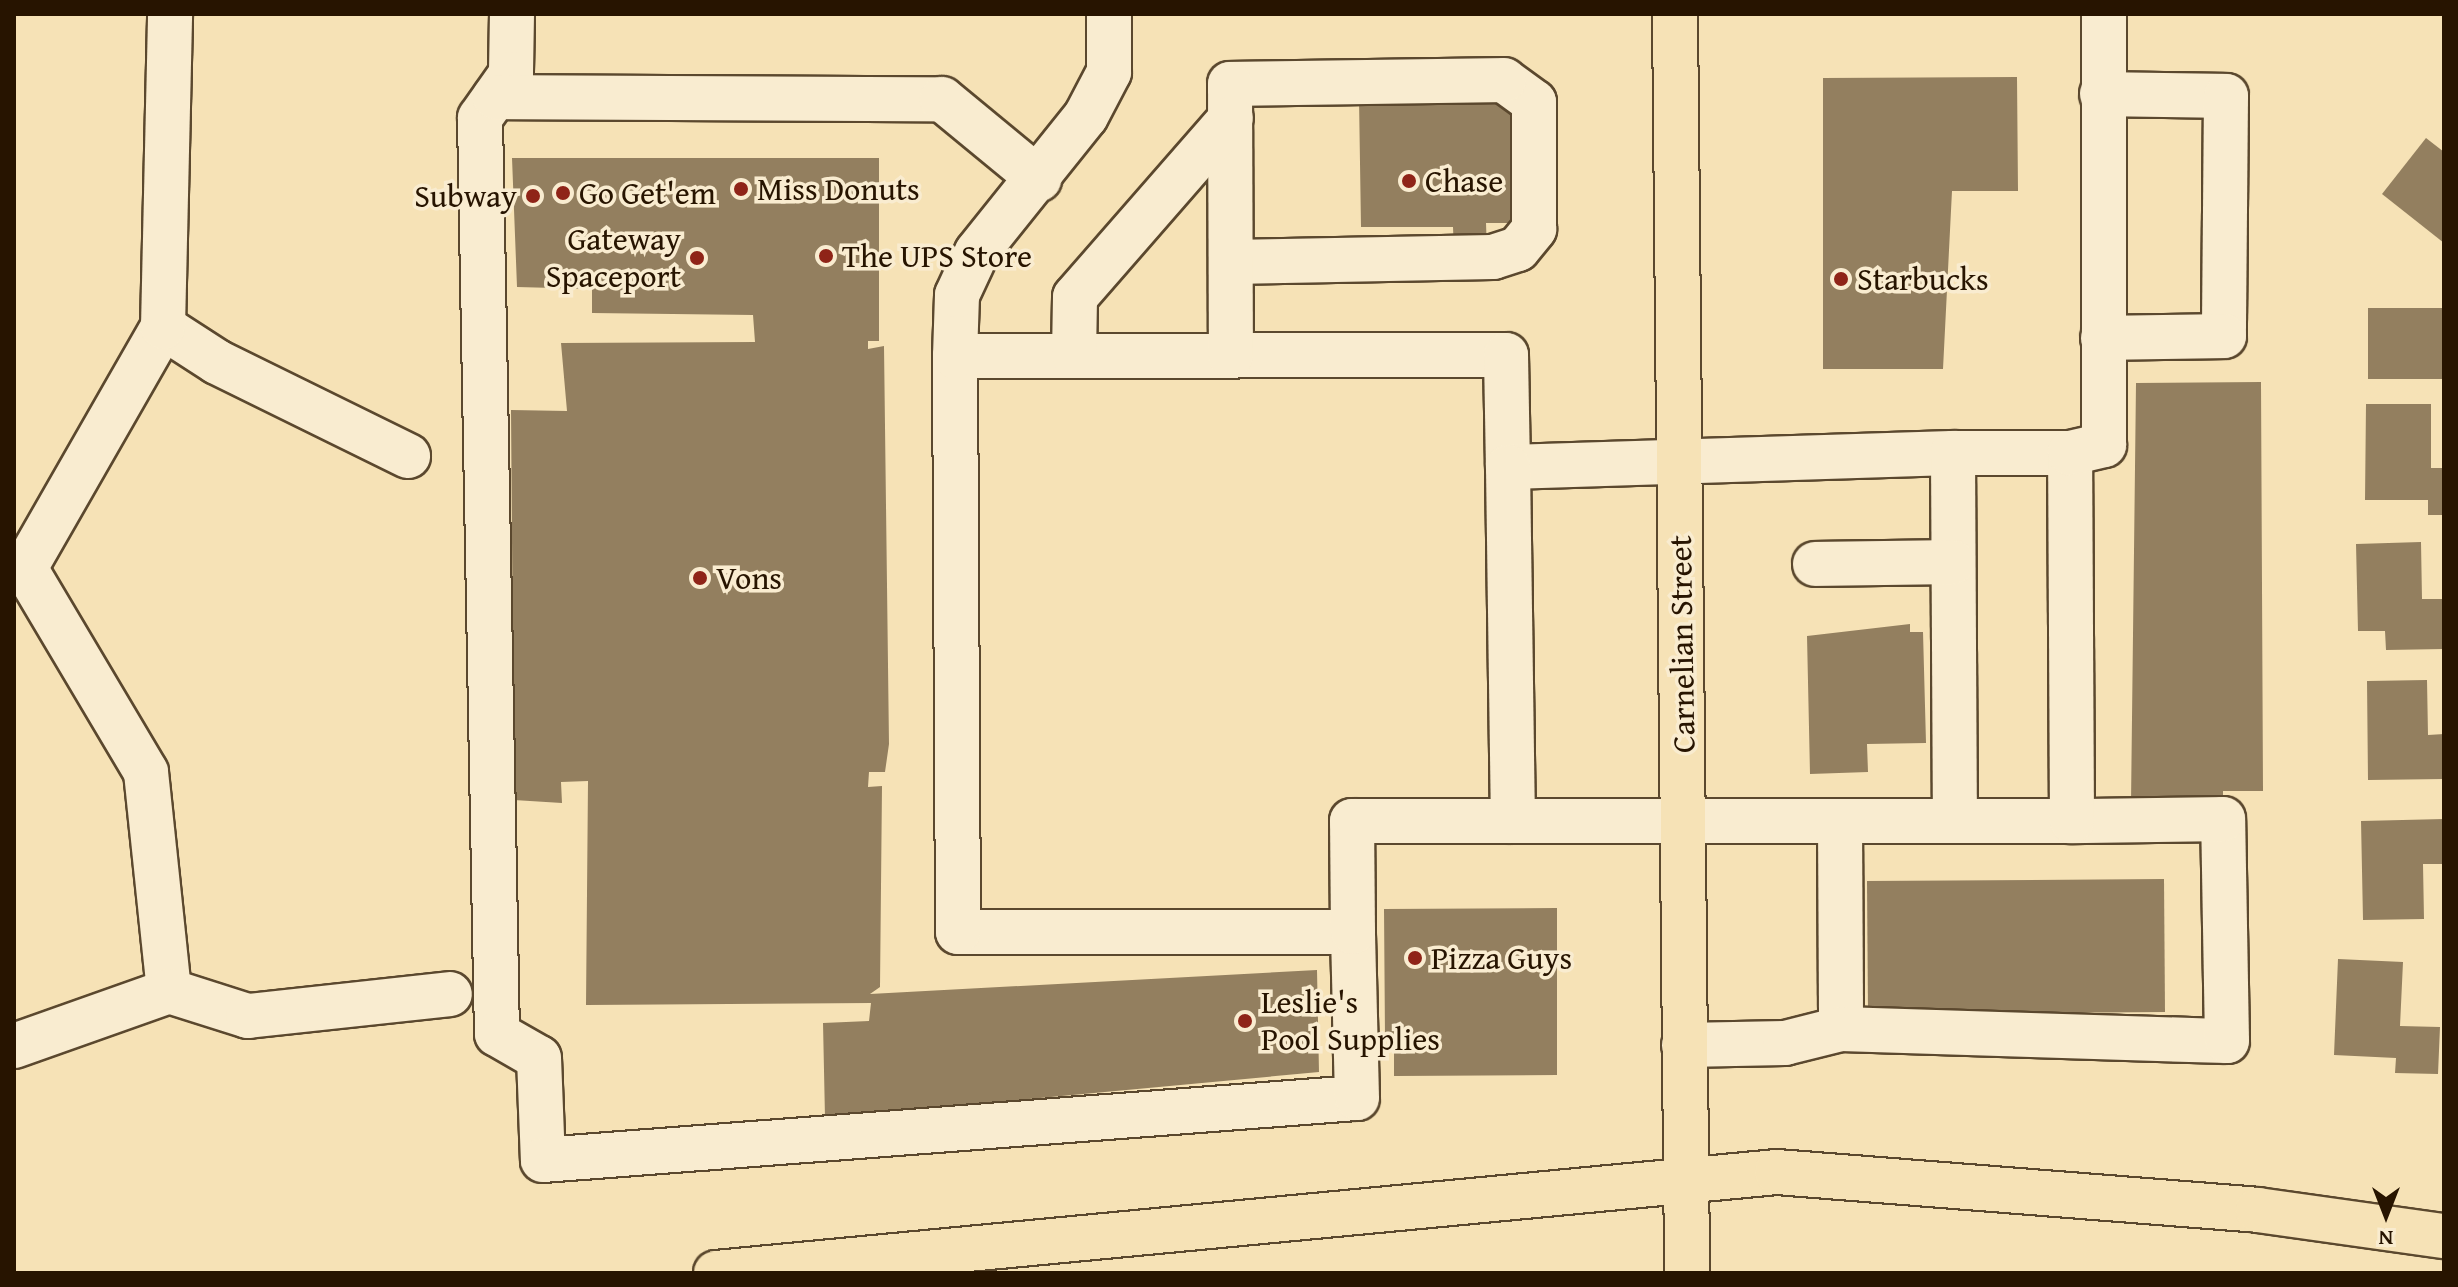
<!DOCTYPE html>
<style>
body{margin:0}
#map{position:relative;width:2458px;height:1287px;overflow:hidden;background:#f6e2b6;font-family:"Gentium Book Plus",serif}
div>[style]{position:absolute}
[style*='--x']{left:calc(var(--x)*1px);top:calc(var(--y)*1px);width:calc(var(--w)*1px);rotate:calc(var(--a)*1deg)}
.building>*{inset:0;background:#937f5f}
.roads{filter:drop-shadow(2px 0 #5b482e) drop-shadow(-2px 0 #5b482e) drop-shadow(0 2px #5b482e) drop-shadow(0 -2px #5b482e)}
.minor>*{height:44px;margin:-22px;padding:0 22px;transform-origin:22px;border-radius:22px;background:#f9ecd0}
.major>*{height:44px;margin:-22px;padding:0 22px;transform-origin:22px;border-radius:22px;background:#f6e2b6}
.highway>*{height:44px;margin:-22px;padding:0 22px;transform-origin:22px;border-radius:22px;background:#f6e2b6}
.dots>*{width:22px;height:22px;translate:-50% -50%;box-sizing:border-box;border:4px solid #f9ecd0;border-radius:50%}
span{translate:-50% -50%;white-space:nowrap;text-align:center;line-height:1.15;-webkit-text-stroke:7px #f9ecd0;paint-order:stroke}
.poi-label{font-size:32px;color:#271400}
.left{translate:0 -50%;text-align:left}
.right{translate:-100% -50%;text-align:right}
.street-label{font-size:32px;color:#271400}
.frame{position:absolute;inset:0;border:16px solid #271400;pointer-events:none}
.north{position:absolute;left:2346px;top:1175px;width:80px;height:80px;-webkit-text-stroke:6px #f9ecd0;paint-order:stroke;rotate:180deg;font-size:22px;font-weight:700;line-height:32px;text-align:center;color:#271400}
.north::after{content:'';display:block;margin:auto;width:28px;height:36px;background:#271400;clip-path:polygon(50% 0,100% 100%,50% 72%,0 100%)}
</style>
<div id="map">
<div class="building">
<i style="clip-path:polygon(2017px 77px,2018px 191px,1952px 191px,1943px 369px,1823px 369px,1823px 78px)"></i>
<i style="clip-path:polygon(1510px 98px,1511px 223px,1486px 223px,1487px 252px,1454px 253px,1453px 227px,1361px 227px,1359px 99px)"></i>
<i style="clip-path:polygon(2426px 138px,2444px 152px,2444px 243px,2382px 194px)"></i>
<i style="clip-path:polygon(512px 158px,879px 158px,879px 341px,868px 341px,868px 349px,884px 346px,889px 744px,885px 772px,869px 772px,868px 787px,882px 786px,880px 987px,870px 994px,1317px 970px,1319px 1072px,825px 1118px,823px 1023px,869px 1021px,871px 1003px,586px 1005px,588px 781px,561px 782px,562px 803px,514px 800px,511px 410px,567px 411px,561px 343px,755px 342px,753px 315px,592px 313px,592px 289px,517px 287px)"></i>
<i style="clip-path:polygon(2368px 308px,2444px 308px,2444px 379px,2368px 379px)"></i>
<i style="clip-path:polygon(2261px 382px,2263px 791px,2223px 791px,2223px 803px,2131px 803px,2136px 383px)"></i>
<i style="clip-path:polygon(2366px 404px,2431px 404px,2431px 468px,2444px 468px,2444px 515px,2428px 515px,2428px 500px,2365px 500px)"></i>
<i style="clip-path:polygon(2421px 542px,2422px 599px,2444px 599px,2444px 649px,2386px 650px,2385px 631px,2358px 631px,2356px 544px)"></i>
<i style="clip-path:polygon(1910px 624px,1910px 632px,1923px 632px,1926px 743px,1867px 744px,1868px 772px,1810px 774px,1807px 636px)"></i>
<i style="clip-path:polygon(2427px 680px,2428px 735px,2444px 734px,2444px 779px,2368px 780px,2367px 681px)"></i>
<i style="clip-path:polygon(2444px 819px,2444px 864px,2423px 864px,2424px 919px,2363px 920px,2361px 821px)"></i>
<i style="clip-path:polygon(2164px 879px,2165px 1012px,1868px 1014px,1867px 881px)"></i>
<i style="clip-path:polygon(1557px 908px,1557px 1075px,1394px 1076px,1394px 1038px,1385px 1038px,1384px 909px)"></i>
<i style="clip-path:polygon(2338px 959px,2403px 962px,2400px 1026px,2440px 1027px,2438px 1074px,2395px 1073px,2396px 1058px,2334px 1055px)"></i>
</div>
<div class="roads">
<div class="minor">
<i style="--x:512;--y:14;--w:60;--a:91"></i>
<i style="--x:511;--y:74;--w:54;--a:125.2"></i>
<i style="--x:480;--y:118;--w:916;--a:88.94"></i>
<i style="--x:497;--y:1034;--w:48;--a:29.7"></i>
<i style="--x:539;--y:1058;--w:102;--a:87.8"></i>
<i style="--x:543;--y:1160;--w:816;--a:-4.36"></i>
<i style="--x:1357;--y:1098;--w:166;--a:-91.4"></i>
<i style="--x:1353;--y:932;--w:395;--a:180"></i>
<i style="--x:958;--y:932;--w:576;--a:-90.3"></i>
<i style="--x:955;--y:356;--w:551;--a:-0.1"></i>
<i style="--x:1506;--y:355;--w:112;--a:89"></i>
<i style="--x:1508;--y:467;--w:445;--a:-1.8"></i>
<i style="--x:1953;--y:453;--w:366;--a:89.7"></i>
<i style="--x:2102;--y:94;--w:124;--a:0.9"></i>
<i style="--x:2226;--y:96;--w:240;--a:90.5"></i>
<i style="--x:2224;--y:336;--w:121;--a:179.1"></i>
<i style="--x:495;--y:97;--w:447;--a:0.3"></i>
<i style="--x:942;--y:99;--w:126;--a:39.5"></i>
<i style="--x:1231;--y:262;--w:262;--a:-1.1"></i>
<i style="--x:1493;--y:257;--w:26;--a:-18"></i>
<i style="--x:1518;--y:249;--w:26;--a:-51"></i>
<i style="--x:1534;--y:229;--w:127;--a:-90"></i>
<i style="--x:1534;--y:102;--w:37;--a:-144"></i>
<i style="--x:1504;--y:80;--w:274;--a:179.2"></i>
<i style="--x:1230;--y:84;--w:272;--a:89.8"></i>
<i style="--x:163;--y:327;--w:64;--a:32.9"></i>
<i style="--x:217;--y:362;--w:213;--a:26.2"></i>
<i style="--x:1074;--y:355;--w:58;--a:-89"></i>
<i style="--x:1075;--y:297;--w:237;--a:-48.9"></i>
<i style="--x:955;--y:356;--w:61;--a:-88.1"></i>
<i style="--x:957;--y:295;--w:47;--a:-65.1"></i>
<i style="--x:977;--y:252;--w:174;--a:-51.3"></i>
<i style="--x:1086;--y:116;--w:50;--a:-62.4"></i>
<i style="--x:1109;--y:72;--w:58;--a:-90"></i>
<i style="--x:1953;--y:453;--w:117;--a:0"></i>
<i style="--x:1508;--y:467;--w:354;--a:89.2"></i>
<i style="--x:1815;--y:564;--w:138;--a:-0.8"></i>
<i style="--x:1840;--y:821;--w:208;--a:89.7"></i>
<i style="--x:1353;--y:932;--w:111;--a:-90.5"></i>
<i style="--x:1352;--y:821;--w:720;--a:0"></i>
<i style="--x:169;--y:991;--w:220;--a:-96"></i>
<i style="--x:146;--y:772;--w:237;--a:-120.7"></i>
<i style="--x:25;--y:568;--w:278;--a:-60.2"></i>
<i style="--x:163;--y:327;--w:313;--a:-88.7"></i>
<i style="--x:1684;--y:1045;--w:101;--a:-1.1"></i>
<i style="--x:1785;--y:1043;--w:58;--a:-14"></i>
<i style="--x:1841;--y:1029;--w:386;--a:1.8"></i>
<i style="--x:2227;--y:1041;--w:222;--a:-91"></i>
<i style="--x:2223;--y:819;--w:151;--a:179.2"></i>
<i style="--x:2072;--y:821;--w:368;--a:-90.3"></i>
<i style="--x:2070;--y:453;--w:35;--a:-13"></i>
<i style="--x:2104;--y:445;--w:431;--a:-90"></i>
<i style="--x:14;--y:1046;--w:164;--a:-19.5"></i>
<i style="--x:169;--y:991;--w:83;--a:17.6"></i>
<i style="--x:248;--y:1016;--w:203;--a:-6.2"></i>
</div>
<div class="major">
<i style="--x:1675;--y:14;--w:1259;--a:89.45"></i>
</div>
<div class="highway">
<i style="--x:716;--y:1273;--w:1066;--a:-5.44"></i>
<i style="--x:1777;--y:1172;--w:482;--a:4.5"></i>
<i style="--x:2258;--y:1210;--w:188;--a:8"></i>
</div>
</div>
<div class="dots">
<i style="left:1409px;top:181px;background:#8f2418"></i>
<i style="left:741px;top:189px;background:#8f2418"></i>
<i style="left:563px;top:193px;background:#8f2418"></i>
<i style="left:533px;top:196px;background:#8f2418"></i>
<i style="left:826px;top:256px;background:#8f2418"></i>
<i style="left:697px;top:258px;background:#8f2418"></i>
<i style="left:1841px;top:279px;background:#8f2418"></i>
<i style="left:700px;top:578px;background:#8f2418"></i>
<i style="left:1415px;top:958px;background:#8f2418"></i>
<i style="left:1245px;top:1021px;background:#8f2418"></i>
</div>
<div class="poi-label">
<span class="left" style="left:1425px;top:181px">Chase</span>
<span class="left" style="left:757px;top:189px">Miss Donuts</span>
<span class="left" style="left:579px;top:193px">Go Get'em</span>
<span class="right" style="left:517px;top:196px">Subway</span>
<span class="right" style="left:681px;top:258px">Gateway<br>Spaceport</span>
<span class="left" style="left:842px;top:256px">The UPS Store</span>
<span class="left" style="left:1857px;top:279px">Starbucks</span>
<span class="left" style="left:716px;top:578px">Vons</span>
<span class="left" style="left:1431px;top:958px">Pizza Guys</span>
<span class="left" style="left:1261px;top:1021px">Leslie's<br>Pool Supplies</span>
</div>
<div class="street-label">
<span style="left:1682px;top:644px;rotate:-91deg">Carnelian Street</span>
</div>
<div class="frame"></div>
<div class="north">N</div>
</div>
